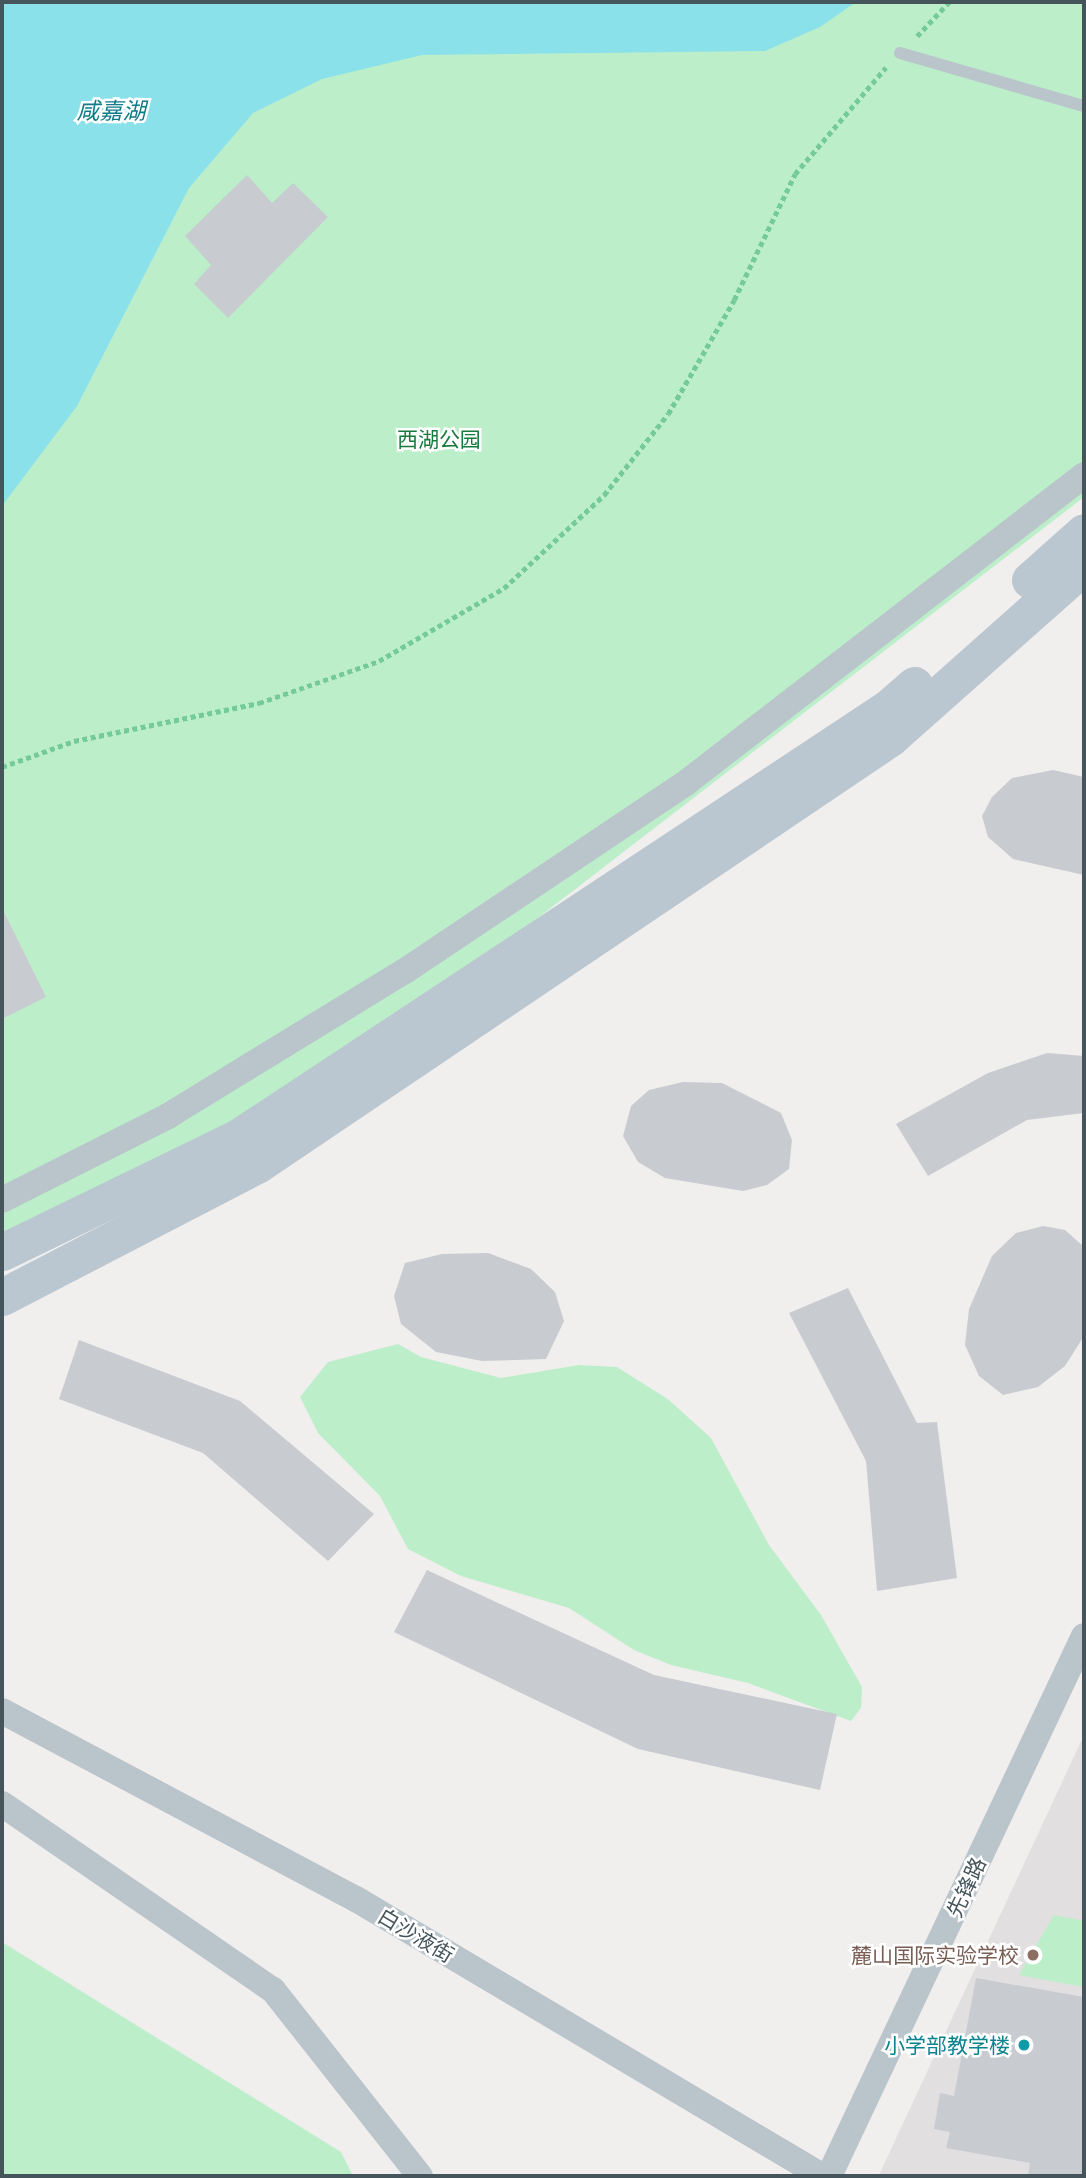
<!DOCTYPE html>
<meta charset="utf-8">
<style>
body{margin:0}
#map{position:relative;width:1086px;height:2178px;overflow:hidden;background:#f1eeee;font-family:"Titillium Web","Noto Sans SC",sans-serif}
div>[style]{position:absolute}
[style*='--x']{left:calc(var(--x)*1px);top:calc(var(--y)*1px);width:calc(var(--w)*1px);rotate:calc(var(--a)*1deg)}
.education>*{inset:0;background:#e1dfe0}
.green>*{inset:0;background:#bceeca}
.water>*{inset:0;background:#8ae1ea}
.building>*{inset:0;background:#c8ccd1}
.path>*{height:4.5px;margin-top:-2.25px;transform-origin:0;background:repeating-linear-gradient(90deg,#75cb97 0 5px,transparent 0 8.5px)}
.lane>*{height:12px;margin:-6px;padding:0 6px;transform-origin:6px;border-radius:6px;background:#b9c4cb}
.street>*{height:26px;margin:-13px;padding:0 13px;transform-origin:13px;border-radius:13px;background:#b9c4cb}
.secondary>*{height:37px;margin:-18.5px;padding:0 18.5px;transform-origin:18.5px;border-radius:18.5px;background:#bac7d0}
.dots>*{width:19px;height:19px;translate:-50% -50%;box-sizing:border-box;border:4px solid #fff;border-radius:50%}
span{translate:-50% -50%;white-space:nowrap;text-align:center;line-height:1.15;-webkit-text-stroke:5px #fff;paint-order:stroke}
.park-label{font-size:21px;color:#187b3e}
.street-label{font-size:21px;color:#46545b}
.education-label{font-size:21px;color:#785e54}
.right{translate:-100% -50%;text-align:right}
.culture-label{font-size:21px;color:#0d838f}
.water-label{font-size:23px;color:#0f7c88;font-style:italic}
.frame{position:absolute;inset:0;border:4px solid #46545b;pointer-events:none}
</style>
<div id="map">
<div class="education">
<i style="clip-path:polygon(1084px 1735px,1084px 2176px,882px 2176px,879px 2175px)"></i>
</div>
<div class="green">
<i style="clip-path:polygon(2px 2px,1084px 2px,1084px 497px,347px 1065px,2px 1250px)"></i>
<i style="clip-path:polygon(398px 1344px,421px 1357px,501px 1378px,579px 1365px,617px 1367px,669px 1400px,711px 1438px,769px 1545px,821px 1615px,862px 1687px,861px 1708px,851px 1721px,748px 1683px,671px 1665px,634px 1650px,569px 1608px,461px 1576px,408px 1549px,380px 1496px,318px 1433px,300px 1397px,328px 1362px)"></i>
<i style="clip-path:polygon(1054px 1915px,1084px 1921px,1084px 1987px,1019px 1975px)"></i>
<i style="clip-path:polygon(2px 1942px,341px 2152px,353px 2176px,2px 2176px)"></i>
</div>
<div class="water">
<i style="clip-path:polygon(2px 2px,856px 2px,820px 27px,765px 51px,422px 55px,322px 79px,253px 113px,189px 188px,77px 406px,2px 506px)"></i>
</div>
<div class="building">
<i style="clip-path:polygon(247px 175px,272px 203px,293px 183px,328px 217px,228px 318px,194px 284px,211px 265px,185px 236px)"></i>
<i style="clip-path:polygon(1053px 770px,1084px 777px,1084px 875px,1013px 859px,988px 837px,982px 816px,992px 797px,1012px 778px)"></i>
<i style="clip-path:polygon(2px 908px,46px 997px,4px 1018px,2px 1014px)"></i>
<i style="clip-path:polygon(1047px 1053px,1084px 1056px,1084px 1113px,1027px 1120px,928px 1176px,896px 1124px,988px 1073px)"></i>
<i style="clip-path:polygon(683px 1082px,722px 1083px,781px 1113px,792px 1140px,789px 1169px,767px 1185px,743px 1191px,665px 1178px,638px 1162px,623px 1136px,631px 1106px,649px 1090px)"></i>
<i style="clip-path:polygon(1043px 1226px,1065px 1230px,1083px 1246px,1084px 1336px,1065px 1366px,1038px 1387px,1003px 1395px,979px 1376px,965px 1345px,969px 1309px,992px 1256px,1016px 1233px)"></i>
<i style="clip-path:polygon(488px 1253px,531px 1269px,555px 1292px,564px 1321px,546px 1359px,482px 1361px,436px 1352px,401px 1324px,394px 1296px,405px 1263px,442px 1254px)"></i>
<i style="clip-path:polygon(848px 1288px,917px 1423px,937px 1422px,957px 1578px,877px 1591px,866px 1461px,789px 1313px)"></i>
<i style="clip-path:polygon(79px 1340px,240px 1401px,374px 1514px,328px 1561px,203px 1453px,59px 1399px)"></i>
<i style="clip-path:polygon(427px 1570px,654px 1675px,837px 1714px,820px 1790px,638px 1749px,394px 1632px)"></i>
<i style="clip-path:polygon(976px 1978px,1084px 1997px,1084px 2176px,1028px 2176px,1030px 2163px,946px 2148px,950px 2132px,934px 2129px,940px 2093px,954px 2096px)"></i>
</div>
<div class="path">
<i style="--x:917;--y:36;--w:47;--a:-46.7"></i>
<i style="--x:2;--y:767;--w:77;--a:-19.9"></i>
<i style="--x:74;--y:741;--w:189;--a:-11.6"></i>
<i style="--x:259;--y:703;--w:127;--a:-19.3"></i>
<i style="--x:379;--y:661;--w:145;--a:-30.3"></i>
<i style="--x:504;--y:588;--w:137;--a:-42.9"></i>
<i style="--x:604;--y:495;--w:103;--a:-51.7"></i>
<i style="--x:668;--y:414;--w:132;--a:-59.9"></i>
<i style="--x:734;--y:300;--w:140;--a:-64.2"></i>
<i style="--x:795;--y:174;--w:140;--a:-49.6"></i>
</div>
<div class="lane">
<i style="--x:900;--y:53;--w:191;--a:16.1"></i>
</div>
<div class="street">
<i style="--x:2;--y:1200;--w:186;--a:-26.8"></i>
<i style="--x:168;--y:1116;--w:278;--a:-31.5"></i>
<i style="--x:405;--y:971;--w:339;--a:-33.8"></i>
<i style="--x:687;--y:782;--w:502;--a:-37.71"></i>
<i style="--x:2;--y:1711;--w:401;--a:28"></i>
<i style="--x:356;--y:1899;--w:542;--a:30.73"></i>
<i style="--x:2;--y:1804;--w:329;--a:34.5"></i>
<i style="--x:273;--y:1990;--w:237;--a:51.7"></i>
<i style="--x:829;--y:2176;--w:597;--a:-64.72"></i>
</div>
<div class="secondary">
<i style="--x:1030;--y:580;--w:72;--a:-41.6"></i>
<i style="--x:2;--y:1252;--w:261;--a:-25.9"></i>
<i style="--x:237;--y:1138;--w:780;--a:-33.45"></i>
<i style="--x:888;--y:708;--w:35;--a:-41"></i>
<i style="--x:2;--y:1297;--w:287;--a:-27.4"></i>
<i style="--x:257;--y:1165;--w:764;--a:-34"></i>
<i style="--x:890;--y:738;--w:259;--a:-41.6"></i>
</div>
<div class="dots">
<i style="left:1033px;top:1955px;background:#8d6e63"></i>
<i style="left:1024px;top:2045px;background:#0f9aa8"></i>
</div>
<div class="park-label">
<span style="left:439px;top:439px">西湖公园</span>
</div>
<div class="street-label">
<span style="left:966px;top:1887px;rotate:-65deg">先锋路</span>
<span style="left:416px;top:1935px;rotate:31deg">白沙液街</span>
</div>
<div class="education-label">
<span class="right" style="left:1019px;top:1955px">麓山国际实验学校</span>
</div>
<div class="culture-label">
<span class="right" style="left:1010px;top:2045px">小学部教学楼</span>
</div>
<div class="water-label">
<span style="left:111px;top:111px">咸嘉湖</span>
</div>
<div class="frame"></div>
</div>
